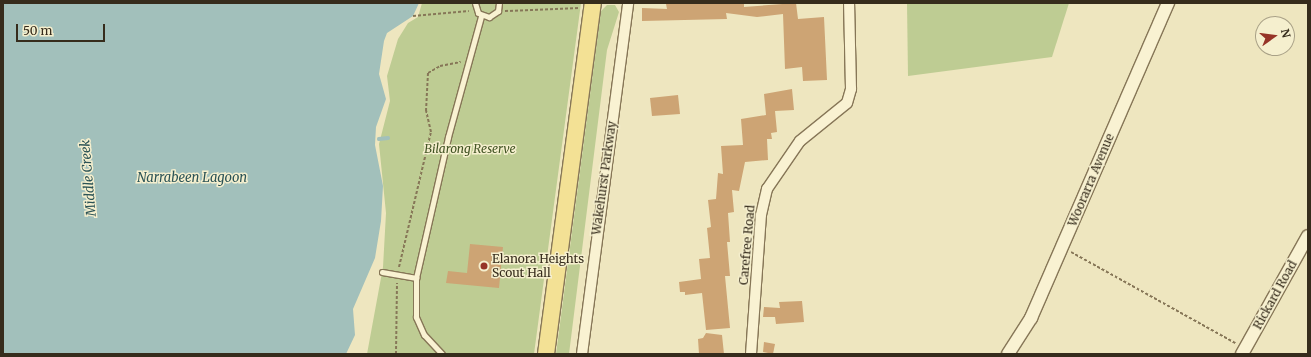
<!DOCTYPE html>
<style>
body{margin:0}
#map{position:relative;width:1311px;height:357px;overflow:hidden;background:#eee6bf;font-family:Merriweather,serif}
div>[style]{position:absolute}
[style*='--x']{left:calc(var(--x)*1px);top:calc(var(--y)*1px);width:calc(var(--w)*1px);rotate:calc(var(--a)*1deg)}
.green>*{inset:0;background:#becc93}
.water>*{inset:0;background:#a2c0bb}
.stream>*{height:3.5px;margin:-1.75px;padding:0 1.75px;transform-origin:1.75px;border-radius:1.75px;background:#a2c0bb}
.building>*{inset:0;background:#cda474}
.path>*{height:2px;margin-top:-1px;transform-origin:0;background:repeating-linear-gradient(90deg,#867657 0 3px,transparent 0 5px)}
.roads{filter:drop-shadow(1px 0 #867657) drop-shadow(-1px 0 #867657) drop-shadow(0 1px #867657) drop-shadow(0 -1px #867657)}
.service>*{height:5px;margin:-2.5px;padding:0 2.5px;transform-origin:2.5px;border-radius:2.5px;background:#f9f2d2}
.minor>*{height:10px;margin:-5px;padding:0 5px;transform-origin:5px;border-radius:5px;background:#f9f2d2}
.tertiary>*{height:12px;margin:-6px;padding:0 6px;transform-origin:6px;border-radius:6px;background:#f9f2d2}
.primary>*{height:16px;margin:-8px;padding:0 8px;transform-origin:8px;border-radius:8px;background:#f3e195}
.dots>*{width:11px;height:11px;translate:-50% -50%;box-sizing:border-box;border:2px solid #f5efce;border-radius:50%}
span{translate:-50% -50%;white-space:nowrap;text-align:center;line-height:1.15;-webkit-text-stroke:3px #f5efce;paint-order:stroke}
.park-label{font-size:12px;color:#405222;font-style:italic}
.street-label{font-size:12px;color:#362c1c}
.poi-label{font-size:12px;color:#362c1c}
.left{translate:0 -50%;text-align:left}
.water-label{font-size:13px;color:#2b5356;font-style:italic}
.frame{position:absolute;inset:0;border:4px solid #362c1c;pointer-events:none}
.north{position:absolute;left:1255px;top:16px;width:40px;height:40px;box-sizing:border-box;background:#f5efce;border:1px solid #a9a187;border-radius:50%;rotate:76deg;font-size:11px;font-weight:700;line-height:16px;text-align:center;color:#362c1c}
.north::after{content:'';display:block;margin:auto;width:14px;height:18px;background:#963427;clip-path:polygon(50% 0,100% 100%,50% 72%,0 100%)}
.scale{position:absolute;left:16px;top:24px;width:89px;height:18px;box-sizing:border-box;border:2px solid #362c1c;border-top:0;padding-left:5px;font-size:12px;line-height:14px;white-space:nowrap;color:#362c1c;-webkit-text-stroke:3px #f5efce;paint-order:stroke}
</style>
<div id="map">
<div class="green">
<i style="clip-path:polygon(422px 3px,581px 3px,534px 354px,367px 354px,383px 267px,386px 213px,379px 144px,390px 101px,387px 76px,398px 39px,408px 23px,418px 17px)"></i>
<i style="clip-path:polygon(907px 3px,1069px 3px,1052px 57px,908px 76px)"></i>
<i style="clip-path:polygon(607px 5px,615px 5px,619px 12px,607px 50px,569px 354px,556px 354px,601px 11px)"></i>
</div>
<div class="water">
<i style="clip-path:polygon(3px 3px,419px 3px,413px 16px,387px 33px,384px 41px,379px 74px,386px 99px,376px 127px,375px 145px,383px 186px,381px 221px,375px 258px,353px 309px,355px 335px,346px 354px,3px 354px)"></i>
</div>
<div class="stream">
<i style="--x:379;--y:139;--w:9;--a:-6"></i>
</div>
<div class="building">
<i style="clip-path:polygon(672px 3px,744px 3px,744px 7px,796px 3px,798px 19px,824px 17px,827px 80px,803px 81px,802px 67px,785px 69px,783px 14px,757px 17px,726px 13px,727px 19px,642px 21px,642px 8px,667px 9px,666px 4px)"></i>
<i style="clip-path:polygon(792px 89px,794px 110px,775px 111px,777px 132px,771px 133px,772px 139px,767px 139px,768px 160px,745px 162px,739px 191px,732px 190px,734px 212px,728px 213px,730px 242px,727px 242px,730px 276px,725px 276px,730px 328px,706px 330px,702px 293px,685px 295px,685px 292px,680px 292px,679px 282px,701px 279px,699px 259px,710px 258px,707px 228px,711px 227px,708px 200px,716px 199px,718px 173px,723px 174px,721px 146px,743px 145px,741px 119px,766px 115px,764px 94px)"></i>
<i style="clip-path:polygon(678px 95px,680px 114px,652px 116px,650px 98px)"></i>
<i style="clip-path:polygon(470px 244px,503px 247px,499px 288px,446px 283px,448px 271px,467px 273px)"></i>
<i style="clip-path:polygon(802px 301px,804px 322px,776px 324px,775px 317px,763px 317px,764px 307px,780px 308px,779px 302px)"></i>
<i style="clip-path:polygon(706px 333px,722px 335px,724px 354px,699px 354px,698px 339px,703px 338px)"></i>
<i style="clip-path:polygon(764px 342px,775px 344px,773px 354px,763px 352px)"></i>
</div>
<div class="path">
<i style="--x:505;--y:11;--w:74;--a:-2.3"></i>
<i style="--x:413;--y:16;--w:56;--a:-5.1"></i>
<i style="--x:1071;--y:252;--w:188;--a:29"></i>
<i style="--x:399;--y:267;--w:139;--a:-76.7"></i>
<i style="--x:431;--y:132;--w:22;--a:-103"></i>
<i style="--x:426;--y:111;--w:38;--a:-87"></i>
<i style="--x:428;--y:73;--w:14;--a:-30"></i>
<i style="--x:440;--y:66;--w:21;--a:-11"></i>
<i style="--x:396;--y:354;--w:71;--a:-89.2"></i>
</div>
<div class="roads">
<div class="service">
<i style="--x:475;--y:3;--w:10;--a:73"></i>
<i style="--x:478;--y:13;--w:12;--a:20"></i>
<i style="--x:489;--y:17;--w:11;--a:-34"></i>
<i style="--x:498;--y:11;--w:8;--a:-83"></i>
<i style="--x:382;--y:272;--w:35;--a:10"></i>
<i style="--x:442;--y:354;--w:26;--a:-133"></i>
<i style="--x:424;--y:335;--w:20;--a:-114"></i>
<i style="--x:416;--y:317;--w:39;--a:-90"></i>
<i style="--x:416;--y:278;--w:145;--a:-77.2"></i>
<i style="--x:448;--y:137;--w:125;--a:-74.7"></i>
</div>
<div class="minor">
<i style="--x:582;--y:354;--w:354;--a:-82.5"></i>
<i style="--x:751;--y:354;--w:139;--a:-85.9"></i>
<i style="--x:761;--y:215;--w:27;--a:-77"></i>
<i style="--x:767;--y:189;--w:58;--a:-55.5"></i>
<i style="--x:800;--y:141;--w:60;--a:-39"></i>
<i style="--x:847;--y:103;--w:15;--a:-74"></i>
<i style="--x:851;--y:89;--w:86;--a:-91.3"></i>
</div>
<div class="tertiary">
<i style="--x:1008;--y:354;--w:43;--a:-57.4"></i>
<i style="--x:1031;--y:318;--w:344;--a:-66.5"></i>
<i style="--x:1242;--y:354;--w:135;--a:-60.8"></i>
</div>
<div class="primary">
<i style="--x:546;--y:354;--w:354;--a:-82.4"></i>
</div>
</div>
<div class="dots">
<i style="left:484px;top:266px;background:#963427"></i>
</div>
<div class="park-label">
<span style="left:470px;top:149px">Bilarong Reserve</span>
</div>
<div class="street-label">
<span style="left:604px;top:178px;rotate:-82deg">Wakehurst Parkway</span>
<span style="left:1091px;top:180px;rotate:-67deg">Woorarra Avenue</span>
<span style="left:747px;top:245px;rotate:-85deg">Carefree Road</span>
<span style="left:1275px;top:295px;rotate:-61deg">Rickard Road</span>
</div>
<div class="poi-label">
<span class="left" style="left:492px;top:266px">Elanora Heights<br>Scout Hall</span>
</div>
<div class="water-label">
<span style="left:89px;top:178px;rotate:-95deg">Middle Creek</span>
<span style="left:192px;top:178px">Narrabeen Lagoon</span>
</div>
<div class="frame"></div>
<div class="north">N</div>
<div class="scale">50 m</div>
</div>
